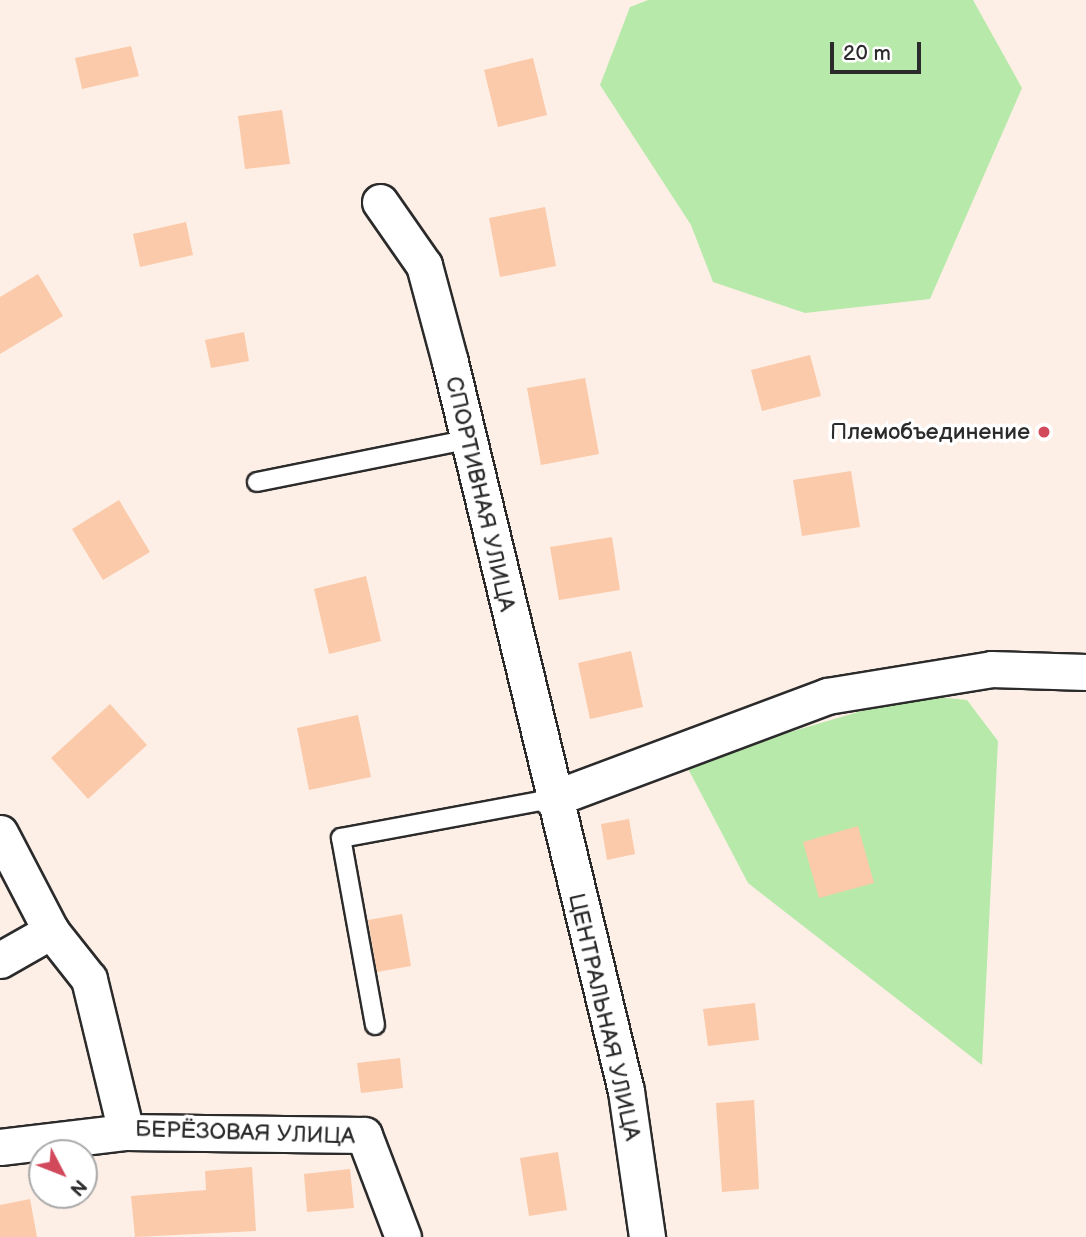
<!DOCTYPE html>
<meta charset="utf-8">
<style>
body{margin:0}
#map{position:relative;width:1086px;height:1237px;overflow:hidden;background:#feefe6;font-family:"Balsamiq Sans",sans-serif}
div>[style]{position:absolute}
[style*='--x']{left:calc(var(--x)*1px);top:calc(var(--y)*1px);width:calc(var(--w)*1px);rotate:calc(var(--a)*1deg)}
.green>*{inset:0;background:#b7e9aa}
.building>*{inset:0;background:#facaaa}
.roads{filter:drop-shadow(2px 0 #2b2b2b) drop-shadow(-2px 0 #2b2b2b) drop-shadow(0 2px #2b2b2b) drop-shadow(0 -2px #2b2b2b)}
.lane>*{height:18px;margin:-9px;padding:0 9px;transform-origin:9px;border-radius:9px;background:#fff}
.street>*{height:35px;margin:-17.5px;padding:0 17.5px;transform-origin:17.5px;border-radius:17.5px;background:#fff}
.dots>*{width:19px;height:19px;translate:-50% -50%;box-sizing:border-box;border:4px solid #fff;border-radius:50%}
span{translate:-50% -50%;white-space:nowrap;text-align:center;line-height:1.15;-webkit-text-stroke:7px #fff;paint-order:stroke}
.poi-label{font-size:23px;color:#2b2b2b}
.right{translate:-100% -50%;text-align:right}
.street-label{font-size:23px;color:#2b2b2b}
.north{position:absolute;left:28px;top:1139px;width:70px;height:70px;box-sizing:border-box;background:#fff;border:2px solid #aaa;border-radius:50%;rotate:132deg;font-size:19px;font-weight:700;line-height:28px;text-align:center;color:#2b2b2b}
.north::after{content:'';display:block;margin:auto;width:24px;height:32px;background:#d1495b;clip-path:polygon(50% 0,100% 100%,50% 72%,0 100%)}
.scale{position:absolute;left:830px;top:42px;width:91px;height:32px;box-sizing:border-box;border:4px solid #2b2b2b;border-top:0;padding-left:9px;font-size:21px;line-height:24px;white-space:nowrap;color:#2b2b2b;-webkit-text-stroke:5px #fff;paint-order:stroke}
</style>
<div id="map">
<div class="green">
<i style="clip-path:polygon(648px 0,973px 0,1022px 88px,930px 299px,805px 313px,713px 282px,691px 225px,600px 85px,630px 7px)"></i>
<i style="clip-path:polygon(916px 695px,967px 700px,998px 741px,982px 1065px,748px 883px,685px 763px)"></i>
</div>
<div class="building">
<i style="clip-path:polygon(131px 46px,139px 76px,82px 89px,75px 58px)"></i>
<i style="clip-path:polygon(533px 58px,547px 115px,498px 127px,484px 70px)"></i>
<i style="clip-path:polygon(282px 110px,290px 164px,245px 169px,238px 116px)"></i>
<i style="clip-path:polygon(545px 207px,556px 266px,500px 277px,489px 218px)"></i>
<i style="clip-path:polygon(186px 222px,193px 255px,140px 267px,133px 234px)"></i>
<i style="clip-path:polygon(38px 274px,63px 316px,0 354px,0 297px)"></i>
<i style="clip-path:polygon(244px 332px,249px 361px,211px 368px,205px 340px)"></i>
<i style="clip-path:polygon(810px 355px,821px 396px,762px 411px,751px 370px)"></i>
<i style="clip-path:polygon(585px 378px,599px 454px,541px 465px,527px 388px)"></i>
<i style="clip-path:polygon(851px 471px,860px 527px,802px 536px,793px 480px)"></i>
<i style="clip-path:polygon(119px 500px,150px 552px,103px 580px,72px 529px)"></i>
<i style="clip-path:polygon(612px 537px,620px 590px,559px 600px,550px 547px)"></i>
<i style="clip-path:polygon(366px 576px,381px 641px,329px 654px,314px 589px)"></i>
<i style="clip-path:polygon(631px 651px,643px 707px,590px 719px,578px 663px)"></i>
<i style="clip-path:polygon(110px 704px,147px 745px,88px 799px,51px 758px)"></i>
<i style="clip-path:polygon(358px 715px,371px 777px,309px 790px,297px 728px)"></i>
<i style="clip-path:polygon(629px 819px,635px 854px,607px 860px,601px 824px)"></i>
<i style="clip-path:polygon(858px 826px,874px 883px,819px 898px,803px 842px)"></i>
<i style="clip-path:polygon(402px 914px,411px 966px,377px 972px,368px 920px)"></i>
<i style="clip-path:polygon(755px 1003px,759px 1040px,708px 1046px,703px 1009px)"></i>
<i style="clip-path:polygon(400px 1058px,403px 1088px,361px 1093px,357px 1063px)"></i>
<i style="clip-path:polygon(754px 1100px,759px 1189px,722px 1192px,716px 1103px)"></i>
<i style="clip-path:polygon(558px 1152px,567px 1210px,529px 1216px,520px 1158px)"></i>
<i style="clip-path:polygon(252px 1167px,256px 1231px,135px 1237px,131px 1196px,206px 1190px,205px 1171px)"></i>
<i style="clip-path:polygon(350px 1169px,354px 1208px,307px 1212px,304px 1174px)"></i>
<i style="clip-path:polygon(30px 1199px,37px 1237px,0 1237px,0 1205px)"></i>
</div>
<div class="roads">
<div class="lane">
<i style="--x:257;--y:482;--w:212;--a:-11.4"></i>
<i style="--x:375;--y:1025;--w:190;--a:-100.3"></i>
<i style="--x:341;--y:838;--w:215;--a:-10.5"></i>
</div>
<div class="street">
<i style="--x:380;--y:202;--w:77;--a:55.1"></i>
<i style="--x:424;--y:265;--w:100;--a:75"></i>
<i style="--x:450;--y:362;--w:750;--a:76.43"></i>
<i style="--x:626;--y:1091;--w:148;--a:81.8"></i>
<i style="--x:552;--y:799;--w:294;--a:-20.5"></i>
<i style="--x:827;--y:696;--w:166;--a:-9.3"></i>
<i style="--x:991;--y:669;--w:95;--a:1.8"></i>
<i style="--x:0;--y:833;--w:110;--a:62.5"></i>
<i style="--x:0;--y:960;--w:59;--a:-29.6"></i>
<i style="--x:51;--y:931;--w:61;--a:51.6"></i>
<i style="--x:89;--y:979;--w:157;--a:76.4"></i>
<i style="--x:126;--y:1132;--w:238;--a:0.7"></i>
<i style="--x:364;--y:1135;--w:109;--a:69.1"></i>
<i style="--x:0;--y:1147;--w:127;--a:-6.8"></i>
</div>
</div>
<div class="dots">
<i style="left:1044px;top:432px;background:#d1495b"></i>
</div>
<div class="poi-label">
<span class="right" style="left:1030px;top:432px">Племобъединение</span>
</div>
<div class="street-label">
<span style="left:480px;top:494px;rotate:77deg">СПОРТИВНАЯ УЛИЦА</span>
<span style="left:604px;top:1017px;rotate:77deg">ЦЕНТРАЛЬНАЯ УЛИЦА</span>
<span style="left:245px;top:1133px;rotate:2deg">БЕРЁЗОВАЯ УЛИЦА</span>
</div>
<div class="north">N</div>
<div class="scale">20 m</div>
</div>
